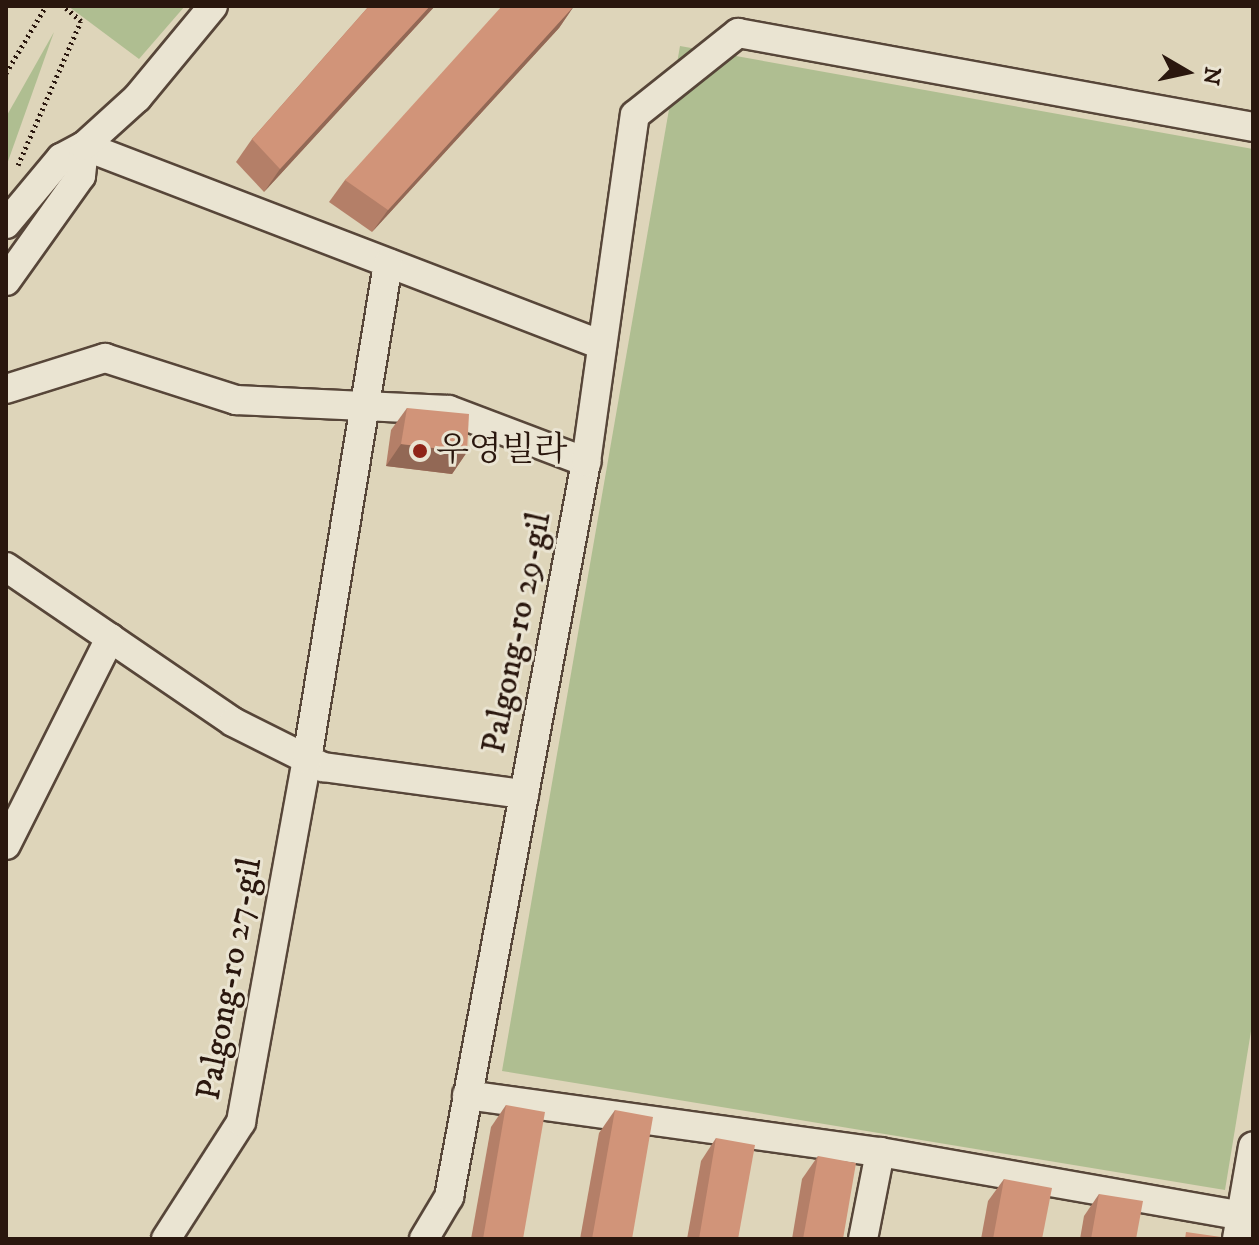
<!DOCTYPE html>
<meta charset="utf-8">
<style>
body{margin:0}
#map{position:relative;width:1259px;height:1245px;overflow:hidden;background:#ded5ba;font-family:"IM FELL DW Pica","Noto Serif KR",serif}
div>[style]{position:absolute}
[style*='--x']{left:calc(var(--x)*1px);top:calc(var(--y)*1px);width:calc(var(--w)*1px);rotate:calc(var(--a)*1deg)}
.green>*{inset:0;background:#afbe91}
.path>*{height:5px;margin-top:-2.5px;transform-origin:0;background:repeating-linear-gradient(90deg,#2a170e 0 2px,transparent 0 6px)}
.roads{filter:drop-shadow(2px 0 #574639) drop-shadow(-2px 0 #574639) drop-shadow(0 2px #574639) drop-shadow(0 -2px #574639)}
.minor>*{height:28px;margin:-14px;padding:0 14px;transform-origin:14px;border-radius:14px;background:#eae4d2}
.wall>*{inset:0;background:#b47f68}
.shaded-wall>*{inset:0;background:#926855}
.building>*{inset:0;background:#d19479}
.dots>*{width:22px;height:22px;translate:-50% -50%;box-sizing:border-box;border:4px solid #eae4d2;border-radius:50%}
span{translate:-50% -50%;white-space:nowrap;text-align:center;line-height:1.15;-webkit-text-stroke:6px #eae4d2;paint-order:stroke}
.poi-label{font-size:34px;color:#2a170e}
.left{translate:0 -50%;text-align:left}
.street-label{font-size:34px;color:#2a170e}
.frame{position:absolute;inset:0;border:8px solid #2a170e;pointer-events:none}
.north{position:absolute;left:1147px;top:32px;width:80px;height:80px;-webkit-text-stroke:6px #eae4d2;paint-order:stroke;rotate:99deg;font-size:22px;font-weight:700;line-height:32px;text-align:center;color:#2a170e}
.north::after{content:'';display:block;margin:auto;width:28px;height:36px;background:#2a170e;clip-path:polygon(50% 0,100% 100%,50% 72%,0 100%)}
</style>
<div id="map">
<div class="green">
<i style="clip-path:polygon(68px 6px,185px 6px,139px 59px)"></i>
<i style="clip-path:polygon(54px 32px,6px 167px,6px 117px)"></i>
<i style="clip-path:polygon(680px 46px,1253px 149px,1253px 1019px,1225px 1190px,502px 1071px)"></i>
</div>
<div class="path">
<i style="--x:6;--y:73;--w:78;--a:-59.2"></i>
<i style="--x:18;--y:165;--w:157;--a:-66.4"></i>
<i style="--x:81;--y:21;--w:23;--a:-139"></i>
</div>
<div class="roads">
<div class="minor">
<i style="--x:6;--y:224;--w:86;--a:-50.2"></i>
<i style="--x:61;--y:158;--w:26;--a:-28"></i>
<i style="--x:84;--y:146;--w:555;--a:21.02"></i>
<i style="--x:6;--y:281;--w:129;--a:-54.5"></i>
<i style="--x:81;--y:176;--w:30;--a:-84"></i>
<i style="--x:84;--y:146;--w:72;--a:-42.2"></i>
<i style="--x:137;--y:98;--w:119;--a:-50.4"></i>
<i style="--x:6;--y:389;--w:104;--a:-17.4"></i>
<i style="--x:105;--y:358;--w:138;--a:17.8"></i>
<i style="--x:236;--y:400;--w:213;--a:2.7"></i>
<i style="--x:449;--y:410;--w:147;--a:20.8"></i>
<i style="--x:6;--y:567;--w:275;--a:34.3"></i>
<i style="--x:233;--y:722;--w:101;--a:26.6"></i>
<i style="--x:323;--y:767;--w:203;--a:7.7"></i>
<i style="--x:6;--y:845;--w:232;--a:-63.3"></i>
<i style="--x:467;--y:1095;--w:417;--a:7.9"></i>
<i style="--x:880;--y:1152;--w:379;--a:10"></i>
<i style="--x:166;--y:1239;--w:139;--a:-57.3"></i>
<i style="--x:241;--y:1122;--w:369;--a:-79.7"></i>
<i style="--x:307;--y:759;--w:502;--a:-80.71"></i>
<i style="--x:424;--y:1239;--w:49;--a:-59.2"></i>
<i style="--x:449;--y:1197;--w:748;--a:-79.44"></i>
<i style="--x:586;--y:462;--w:350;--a:-82"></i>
<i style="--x:635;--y:115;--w:132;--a:-38.5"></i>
<i style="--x:738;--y:33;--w:524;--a:10.34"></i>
<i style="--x:863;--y:1239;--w:89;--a:-78.9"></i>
<i style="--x:1237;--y:1239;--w:94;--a:-80.2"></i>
</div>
</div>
<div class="wall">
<i style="clip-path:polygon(369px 6px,435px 6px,264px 192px,236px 162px,252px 139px)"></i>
<i style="clip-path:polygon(574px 6px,559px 28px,372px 232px,329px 202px,345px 180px)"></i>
<i style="clip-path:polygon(407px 408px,467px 452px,452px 474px,386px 466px,391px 430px)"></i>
<i style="clip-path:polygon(506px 1105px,523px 1239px,471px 1239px,491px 1127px)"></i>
<i style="clip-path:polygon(615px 1110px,632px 1239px,580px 1239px,599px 1133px)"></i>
<i style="clip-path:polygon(716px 1138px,738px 1239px,687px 1239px,701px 1161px)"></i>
<i style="clip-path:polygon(818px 1156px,843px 1239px,792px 1239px,802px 1179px)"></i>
<i style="clip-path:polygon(1004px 1179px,1042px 1239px,981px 1239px,988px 1201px)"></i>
<i style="clip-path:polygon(1099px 1194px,1136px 1239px,1080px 1239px,1084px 1216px)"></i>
</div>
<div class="shaded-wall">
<i style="clip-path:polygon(430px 6px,435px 6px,264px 192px,280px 169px)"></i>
<i style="clip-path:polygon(574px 6px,559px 28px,372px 232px,388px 210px)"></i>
<i style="clip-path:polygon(401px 444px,467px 452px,452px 474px,386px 466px)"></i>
</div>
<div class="building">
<i style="clip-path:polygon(369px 6px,430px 6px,280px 169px,252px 139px)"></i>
<i style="clip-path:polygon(502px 6px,574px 6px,388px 210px,345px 180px)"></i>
<i style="clip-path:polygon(407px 408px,469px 414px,467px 452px,401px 444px)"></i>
<i style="clip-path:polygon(506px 1105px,545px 1112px,523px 1239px,483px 1239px)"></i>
<i style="clip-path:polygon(615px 1110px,653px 1117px,632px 1239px,592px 1239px)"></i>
<i style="clip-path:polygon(716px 1138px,755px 1145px,738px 1239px,699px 1239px)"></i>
<i style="clip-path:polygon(818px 1156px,856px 1163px,843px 1239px,803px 1239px)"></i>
<i style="clip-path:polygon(1004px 1179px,1052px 1188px,1042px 1239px,993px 1239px)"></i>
<i style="clip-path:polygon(1099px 1194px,1143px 1201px,1136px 1239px,1091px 1239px)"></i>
<i style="clip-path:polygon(1186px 1232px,1228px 1238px,1228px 1239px,1185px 1239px)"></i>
</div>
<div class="dots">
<i style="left:420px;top:451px;background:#8f2418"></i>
</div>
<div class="poi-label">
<span class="left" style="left:436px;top:451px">우영빌라</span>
</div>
<div class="street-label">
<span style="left:517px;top:633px;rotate:-79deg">Palgong-ro 29-gil</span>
<span style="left:230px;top:979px;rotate:-80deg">Palgong-ro 27-gil</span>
</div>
<div class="frame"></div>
<div class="north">N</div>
</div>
